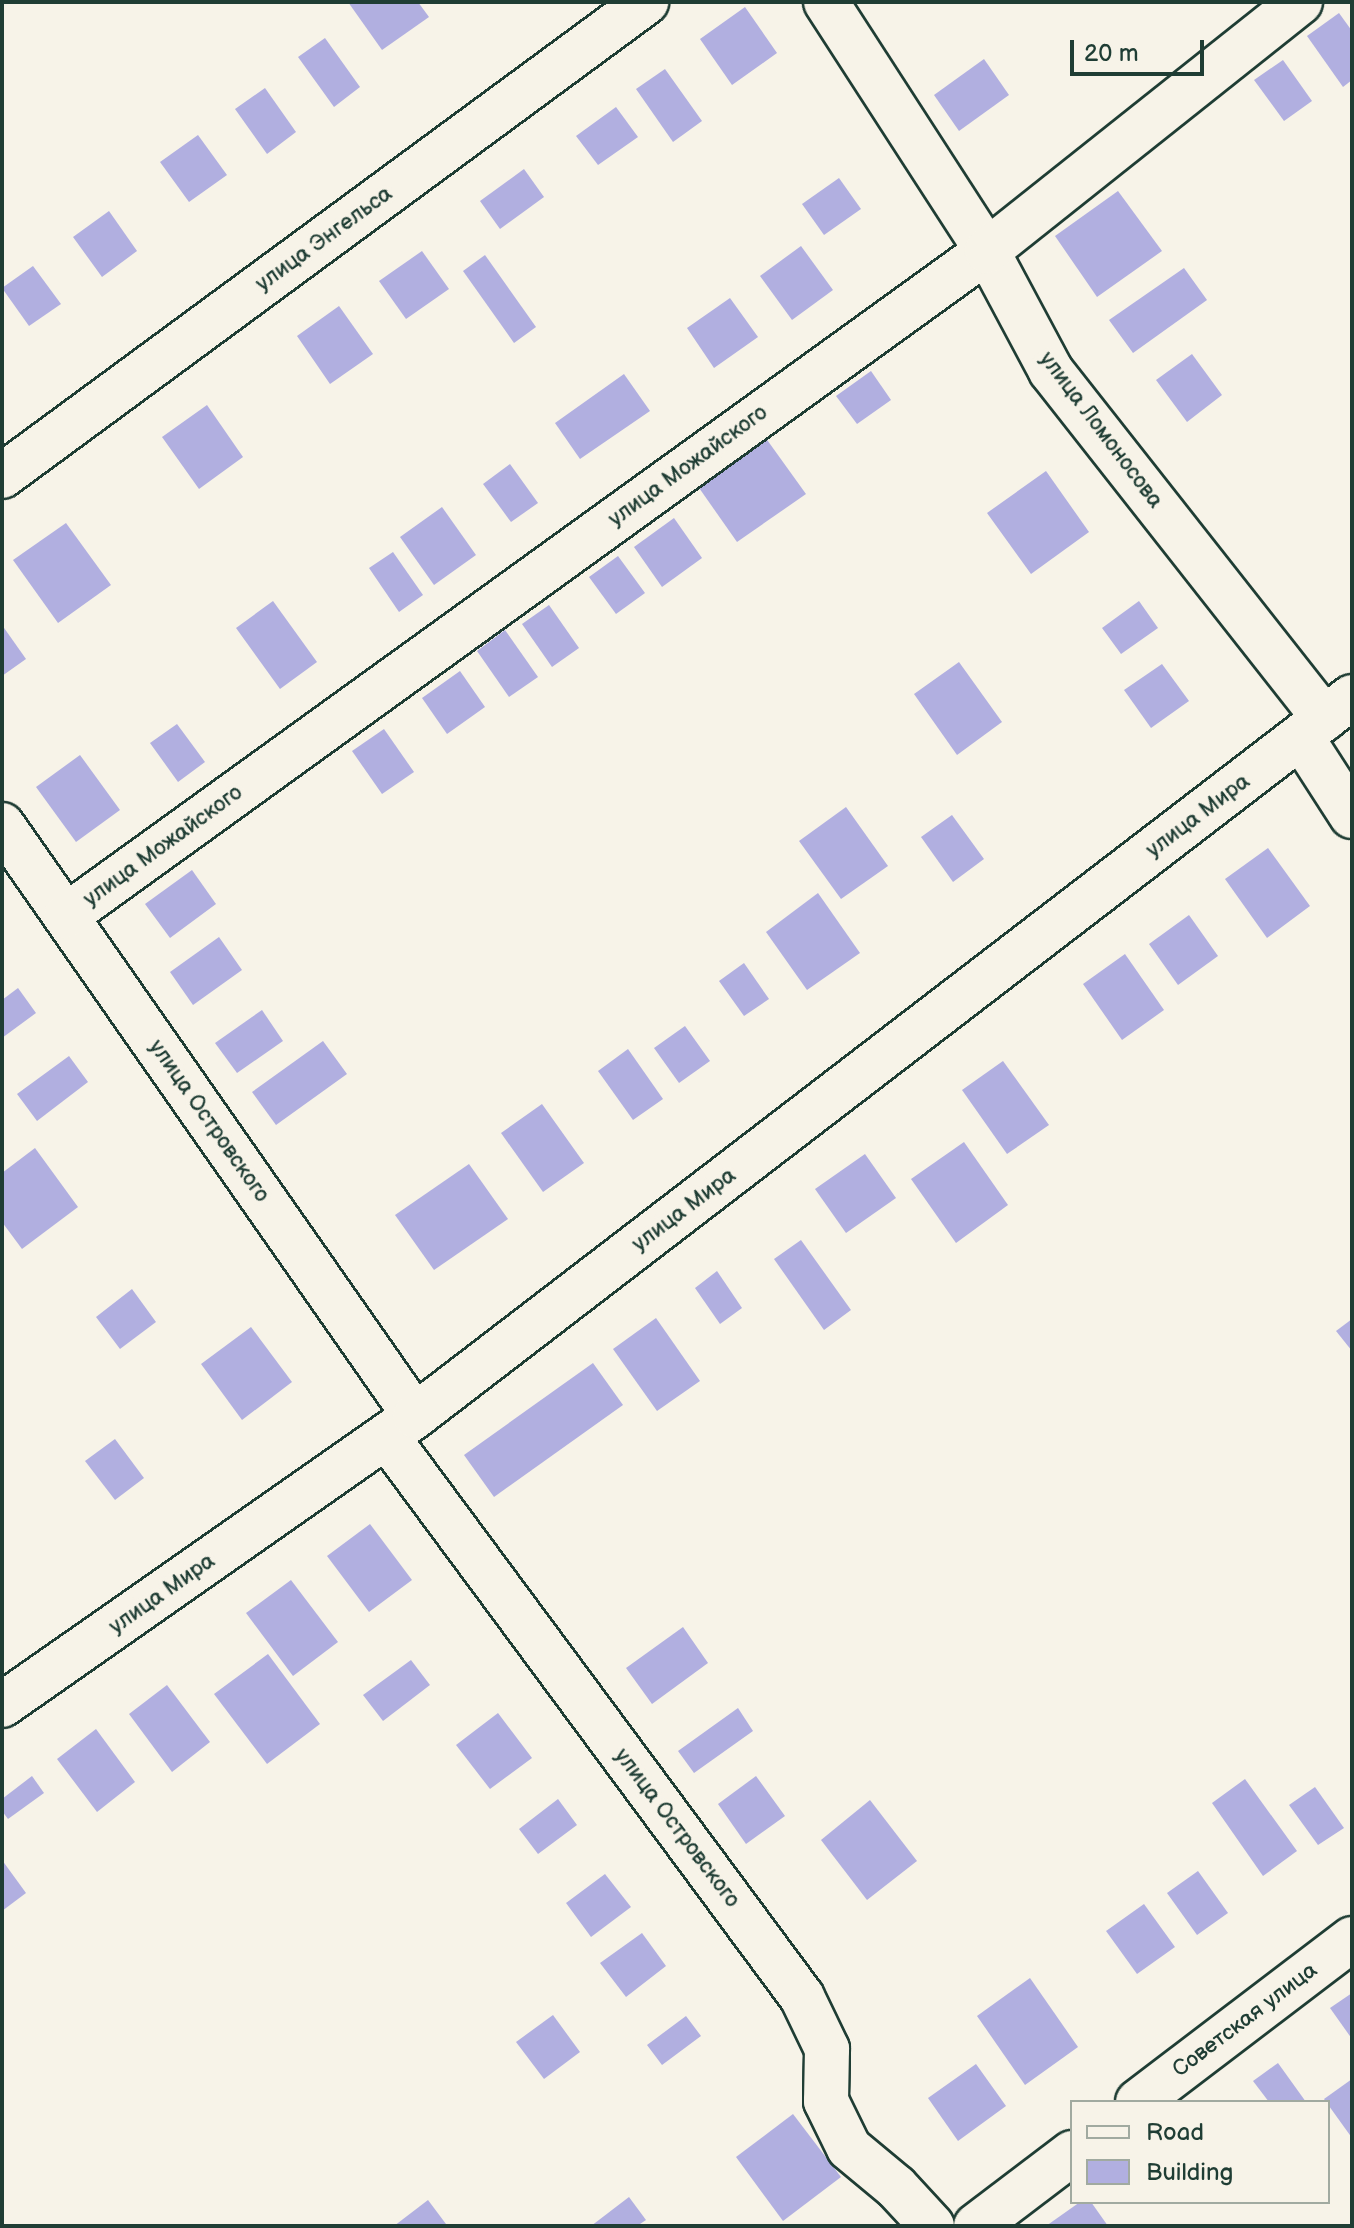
<!DOCTYPE html>
<meta charset="utf-8">
<style>
body{margin:0}
#map{position:relative;width:1354px;height:2228px;overflow:hidden;background:#f7f3e8;font-family:"Balsamiq Sans",sans-serif}
div>[style]{position:absolute}
[style*='--x']{left:calc(var(--x)*1px);top:calc(var(--y)*1px);width:calc(var(--w)*1px);rotate:calc(var(--a)*1deg)}
.building>*{inset:0;background:#b1afe0}
.roads{filter:drop-shadow(2px 0 #1f3d34) drop-shadow(-2px 0 #1f3d34) drop-shadow(0 2px #1f3d34) drop-shadow(0 -2px #1f3d34)}
.minor>*{height:44px;margin:-22px;padding:0 22px;transform-origin:22px;border-radius:22px;background:#f7f3e8}
span{translate:-50% -50%;white-space:nowrap;text-align:center;line-height:1.15;-webkit-text-stroke:8px #f7f3e8;paint-order:stroke}
.street-label{font-size:22px;color:#1f3d34}
.frame{position:absolute;inset:0;border:4px solid #1f3d34;pointer-events:none}
.legend{position:absolute;left:1070px;top:2100px;width:260px;height:104px;box-sizing:border-box;background:#f7f3e8;border:2px solid #a1aaa0;margin:0;padding:10px 14px;list-style:none;font-size:24px;color:#1f3d34}
.legend li{display:flex;align-items:center;gap:16px;height:40px}
.legend b{width:40px;border:2px solid #a1aaa0}
.scale{position:absolute;left:1070px;top:40px;width:134px;height:36px;box-sizing:border-box;border:4px solid #1f3d34;border-top:0;padding-left:10px;font-size:24px;line-height:28px;white-space:nowrap;color:#1f3d34;-webkit-text-stroke:6px #f7f3e8;paint-order:stroke}
</style>
<div id="map">
<div class="building">
<i style="clip-path:polygon(348px 2px,418px 2px,429px 17px,382px 50px)"></i>
<i style="clip-path:polygon(745px 7px,777px 53px,732px 85px,700px 39px)"></i>
<i style="clip-path:polygon(1339px 13px,1352px 31px,1352px 80px,1343px 87px,1307px 36px)"></i>
<i style="clip-path:polygon(325px 38px,360px 87px,334px 107px,298px 57px)"></i>
<i style="clip-path:polygon(984px 59px,1009px 95px,959px 131px,934px 95px)"></i>
<i style="clip-path:polygon(1283px 60px,1312px 101px,1284px 121px,1254px 80px)"></i>
<i style="clip-path:polygon(665px 69px,702px 121px,673px 142px,636px 89px)"></i>
<i style="clip-path:polygon(265px 88px,296px 132px,267px 154px,235px 109px)"></i>
<i style="clip-path:polygon(616px 107px,638px 137px,598px 165px,576px 136px)"></i>
<i style="clip-path:polygon(198px 135px,227px 175px,189px 202px,160px 162px)"></i>
<i style="clip-path:polygon(524px 169px,544px 197px,500px 229px,480px 201px)"></i>
<i style="clip-path:polygon(839px 178px,861px 209px,824px 235px,802px 204px)"></i>
<i style="clip-path:polygon(1118px 191px,1162px 251px,1097px 297px,1055px 236px)"></i>
<i style="clip-path:polygon(109px 211px,137px 251px,102px 277px,73px 237px)"></i>
<i style="clip-path:polygon(801px 246px,833px 290px,792px 320px,760px 276px)"></i>
<i style="clip-path:polygon(422px 251px,449px 289px,406px 319px,379px 281px)"></i>
<i style="clip-path:polygon(485px 255px,536px 327px,514px 343px,463px 271px)"></i>
<i style="clip-path:polygon(33px 266px,61px 304px,29px 326px,2px 288px)"></i>
<i style="clip-path:polygon(1184px 268px,1207px 300px,1133px 353px,1109px 320px)"></i>
<i style="clip-path:polygon(730px 298px,758px 337px,714px 368px,687px 328px)"></i>
<i style="clip-path:polygon(339px 306px,373px 354px,330px 384px,297px 336px)"></i>
<i style="clip-path:polygon(1192px 354px,1222px 395px,1187px 422px,1156px 380px)"></i>
<i style="clip-path:polygon(871px 371px,891px 400px,857px 424px,836px 396px)"></i>
<i style="clip-path:polygon(624px 374px,650px 411px,580px 459px,555px 423px)"></i>
<i style="clip-path:polygon(207px 405px,243px 457px,199px 489px,162px 437px)"></i>
<i style="clip-path:polygon(765px 437px,806px 494px,737px 542px,697px 485px)"></i>
<i style="clip-path:polygon(510px 464px,538px 503px,511px 522px,483px 484px)"></i>
<i style="clip-path:polygon(1046px 471px,1089px 532px,1031px 574px,987px 513px)"></i>
<i style="clip-path:polygon(442px 507px,476px 555px,434px 585px,400px 537px)"></i>
<i style="clip-path:polygon(674px 518px,702px 558px,662px 587px,634px 547px)"></i>
<i style="clip-path:polygon(66px 523px,111px 585px,58px 623px,13px 560px)"></i>
<i style="clip-path:polygon(393px 552px,423px 595px,399px 612px,369px 568px)"></i>
<i style="clip-path:polygon(618px 556px,645px 593px,616px 614px,589px 577px)"></i>
<i style="clip-path:polygon(273px 601px,317px 662px,280px 689px,236px 628px)"></i>
<i style="clip-path:polygon(1139px 601px,1158px 628px,1121px 654px,1102px 628px)"></i>
<i style="clip-path:polygon(549px 605px,579px 648px,552px 667px,522px 624px)"></i>
<i style="clip-path:polygon(2px 625px,26px 659px,2px 676px)"></i>
<i style="clip-path:polygon(505px 630px,538px 677px,509px 697px,477px 651px)"></i>
<i style="clip-path:polygon(959px 662px,1002px 722px,957px 755px,914px 694px)"></i>
<i style="clip-path:polygon(1162px 664px,1189px 701px,1151px 728px,1124px 690px)"></i>
<i style="clip-path:polygon(460px 671px,485px 707px,447px 734px,422px 698px)"></i>
<i style="clip-path:polygon(177px 724px,205px 762px,178px 782px,150px 743px)"></i>
<i style="clip-path:polygon(384px 729px,414px 772px,382px 794px,352px 751px)"></i>
<i style="clip-path:polygon(80px 755px,120px 810px,76px 842px,36px 787px)"></i>
<i style="clip-path:polygon(846px 807px,888px 866px,841px 899px,799px 841px)"></i>
<i style="clip-path:polygon(952px 815px,984px 859px,953px 882px,921px 837px)"></i>
<i style="clip-path:polygon(1268px 848px,1310px 906px,1267px 938px,1225px 879px)"></i>
<i style="clip-path:polygon(192px 870px,216px 904px,170px 938px,145px 904px)"></i>
<i style="clip-path:polygon(818px 893px,860px 953px,807px 990px,766px 932px)"></i>
<i style="clip-path:polygon(1189px 915px,1218px 956px,1178px 985px,1149px 944px)"></i>
<i style="clip-path:polygon(219px 937px,242px 970px,193px 1005px,170px 972px)"></i>
<i style="clip-path:polygon(1125px 954px,1164px 1010px,1122px 1040px,1083px 984px)"></i>
<i style="clip-path:polygon(744px 963px,769px 999px,744px 1016px,719px 981px)"></i>
<i style="clip-path:polygon(18px 988px,36px 1013px,2px 1038px,2px 1000px)"></i>
<i style="clip-path:polygon(262px 1010px,283px 1041px,237px 1073px,215px 1043px)"></i>
<i style="clip-path:polygon(685px 1026px,710px 1061px,679px 1083px,654px 1048px)"></i>
<i style="clip-path:polygon(323px 1041px,347px 1074px,276px 1125px,252px 1092px)"></i>
<i style="clip-path:polygon(628px 1049px,663px 1099px,633px 1120px,598px 1071px)"></i>
<i style="clip-path:polygon(69px 1056px,88px 1082px,37px 1121px,17px 1094px)"></i>
<i style="clip-path:polygon(1003px 1061px,1049px 1125px,1007px 1154px,962px 1090px)"></i>
<i style="clip-path:polygon(542px 1104px,584px 1163px,543px 1192px,501px 1133px)"></i>
<i style="clip-path:polygon(964px 1142px,1008px 1205px,956px 1243px,911px 1179px)"></i>
<i style="clip-path:polygon(35px 1148px,78px 1207px,22px 1249px,2px 1222px,2px 1173px)"></i>
<i style="clip-path:polygon(865px 1154px,896px 1198px,846px 1233px,815px 1189px)"></i>
<i style="clip-path:polygon(469px 1164px,508px 1219px,434px 1270px,395px 1215px)"></i>
<i style="clip-path:polygon(801px 1240px,851px 1310px,824px 1330px,774px 1259px)"></i>
<i style="clip-path:polygon(717px 1271px,742px 1308px,720px 1324px,695px 1288px)"></i>
<i style="clip-path:polygon(132px 1289px,156px 1322px,120px 1349px,96px 1317px)"></i>
<i style="clip-path:polygon(656px 1318px,700px 1381px,657px 1411px,613px 1349px)"></i>
<i style="clip-path:polygon(1352px 1319px,1352px 1351px,1336px 1331px)"></i>
<i style="clip-path:polygon(251px 1327px,292px 1382px,242px 1420px,201px 1364px)"></i>
<i style="clip-path:polygon(593px 1363px,623px 1405px,494px 1497px,464px 1455px)"></i>
<i style="clip-path:polygon(115px 1439px,144px 1478px,115px 1500px,85px 1461px)"></i>
<i style="clip-path:polygon(370px 1524px,412px 1580px,369px 1612px,327px 1556px)"></i>
<i style="clip-path:polygon(291px 1580px,338px 1642px,293px 1676px,246px 1613px)"></i>
<i style="clip-path:polygon(683px 1627px,708px 1663px,652px 1704px,626px 1668px)"></i>
<i style="clip-path:polygon(268px 1654px,320px 1724px,267px 1764px,214px 1694px)"></i>
<i style="clip-path:polygon(411px 1660px,430px 1685px,383px 1721px,363px 1695px)"></i>
<i style="clip-path:polygon(167px 1685px,210px 1742px,172px 1772px,129px 1714px)"></i>
<i style="clip-path:polygon(738px 1708px,753px 1731px,694px 1773px,678px 1751px)"></i>
<i style="clip-path:polygon(498px 1713px,532px 1758px,490px 1789px,456px 1745px)"></i>
<i style="clip-path:polygon(96px 1729px,135px 1782px,97px 1812px,57px 1759px)"></i>
<i style="clip-path:polygon(32px 1776px,44px 1793px,8px 1819px,2px 1811px,2px 1799px)"></i>
<i style="clip-path:polygon(756px 1776px,785px 1816px,746px 1844px,718px 1804px)"></i>
<i style="clip-path:polygon(1245px 1779px,1297px 1851px,1263px 1876px,1212px 1803px)"></i>
<i style="clip-path:polygon(1315px 1787px,1344px 1828px,1318px 1845px,1289px 1805px)"></i>
<i style="clip-path:polygon(558px 1799px,577px 1825px,538px 1854px,519px 1829px)"></i>
<i style="clip-path:polygon(870px 1800px,917px 1861px,867px 1900px,821px 1840px)"></i>
<i style="clip-path:polygon(2px 1860px,26px 1893px,2px 1911px)"></i>
<i style="clip-path:polygon(1198px 1871px,1228px 1913px,1197px 1935px,1167px 1893px)"></i>
<i style="clip-path:polygon(605px 1874px,631px 1907px,591px 1937px,566px 1903px)"></i>
<i style="clip-path:polygon(1144px 1904px,1175px 1947px,1137px 1974px,1106px 1931px)"></i>
<i style="clip-path:polygon(642px 1933px,666px 1966px,626px 1997px,600px 1963px)"></i>
<i style="clip-path:polygon(1030px 1978px,1078px 2047px,1025px 2085px,977px 2016px)"></i>
<i style="clip-path:polygon(1352px 1993px,1352px 2039px,1330px 2008px)"></i>
<i style="clip-path:polygon(553px 2015px,580px 2052px,544px 2079px,516px 2042px)"></i>
<i style="clip-path:polygon(686px 2016px,701px 2036px,662px 2065px,647px 2045px)"></i>
<i style="clip-path:polygon(1278px 2063px,1306px 2102px,1269px 2102px,1253px 2081px)"></i>
<i style="clip-path:polygon(976px 2064px,1006px 2106px,958px 2141px,928px 2098px)"></i>
<i style="clip-path:polygon(1352px 2079px,1352px 2138px,1324px 2099px)"></i>
<i style="clip-path:polygon(793px 2114px,841px 2177px,783px 2221px,736px 2157px)"></i>
<i style="clip-path:polygon(629px 2197px,646px 2220px,637px 2226px,591px 2226px)"></i>
<i style="clip-path:polygon(428px 2200px,446px 2224px,443px 2226px,394px 2226px)"></i>
<i style="clip-path:polygon(1080px 2202px,1091px 2202px,1108px 2226px,1046px 2226px)"></i>
</div>
<div class="roads">
<div class="minor">
<i style="--x:826;--y:2;--w:297;--a:57.1"></i>
<i style="--x:987;--y:251;--w:136;--a:61.9"></i>
<i style="--x:1051;--y:371;--w:442;--a:51.8"></i>
<i style="--x:2;--y:476;--w:800;--a:-36.35"></i>
<i style="--x:1301;--y:737;--w:94;--a:57.2"></i>
<i style="--x:2;--y:825;--w:721;--a:55.05"></i>
<i style="--x:66;--y:916;--w:1136;--a:-35.83"></i>
<i style="--x:987;--y:251;--w:400;--a:-38.5"></i>
<i style="--x:387;--y:1437;--w:697;--a:53.46"></i>
<i style="--x:802;--y:1997;--w:58;--a:64.3"></i>
<i style="--x:827;--y:2049;--w:52;--a:91.1"></i>
<i style="--x:826;--y:2101;--w:52;--a:63.9"></i>
<i style="--x:849;--y:2148;--w:61;--a:39.7"></i>
<i style="--x:896;--y:2187;--w:53;--a:47.3"></i>
<i style="--x:2;--y:1705;--w:504;--a:-34.98"></i>
<i style="--x:415;--y:1416;--w:1181;--a:-37.5"></i>
<i style="--x:1138;--y:2102;--w:269;--a:-37.3"></i>
<i style="--x:976;--y:2226;--w:121;--a:-37.2"></i>
</div>
</div>
<div class="street-label">
<span style="left:324px;top:239px;rotate:-36deg">улица Энгельса</span>
<span style="left:1101px;top:430px;rotate:53deg">улица Ломоносова</span>
<span style="left:688px;top:466px;rotate:-36deg">улица Можайского</span>
<span style="left:1198px;top:816px;rotate:-37deg">улица Мира</span>
<span style="left:163px;top:846px;rotate:-36deg">улица Можайского</span>
<span style="left:209px;top:1121px;rotate:55deg">улица Островского</span>
<span style="left:684px;top:1210px;rotate:-37deg">улица Мира</span>
<span style="left:162px;top:1594px;rotate:-35deg">улица Мира</span>
<span style="left:677px;top:1828px;rotate:53deg">улица Островского</span>
<span style="left:1245px;top:2020px;rotate:-37deg">Советская улица</span>
</div>
<div class="frame"></div>
<ul class="legend">
<li><b style="height:10px;background:#f7f3e8"></b>Road</li>
<li><b style="height:22px;background:#b1afe0"></b>Building</li>
</ul>
<div class="scale">20 m</div>
</div>
